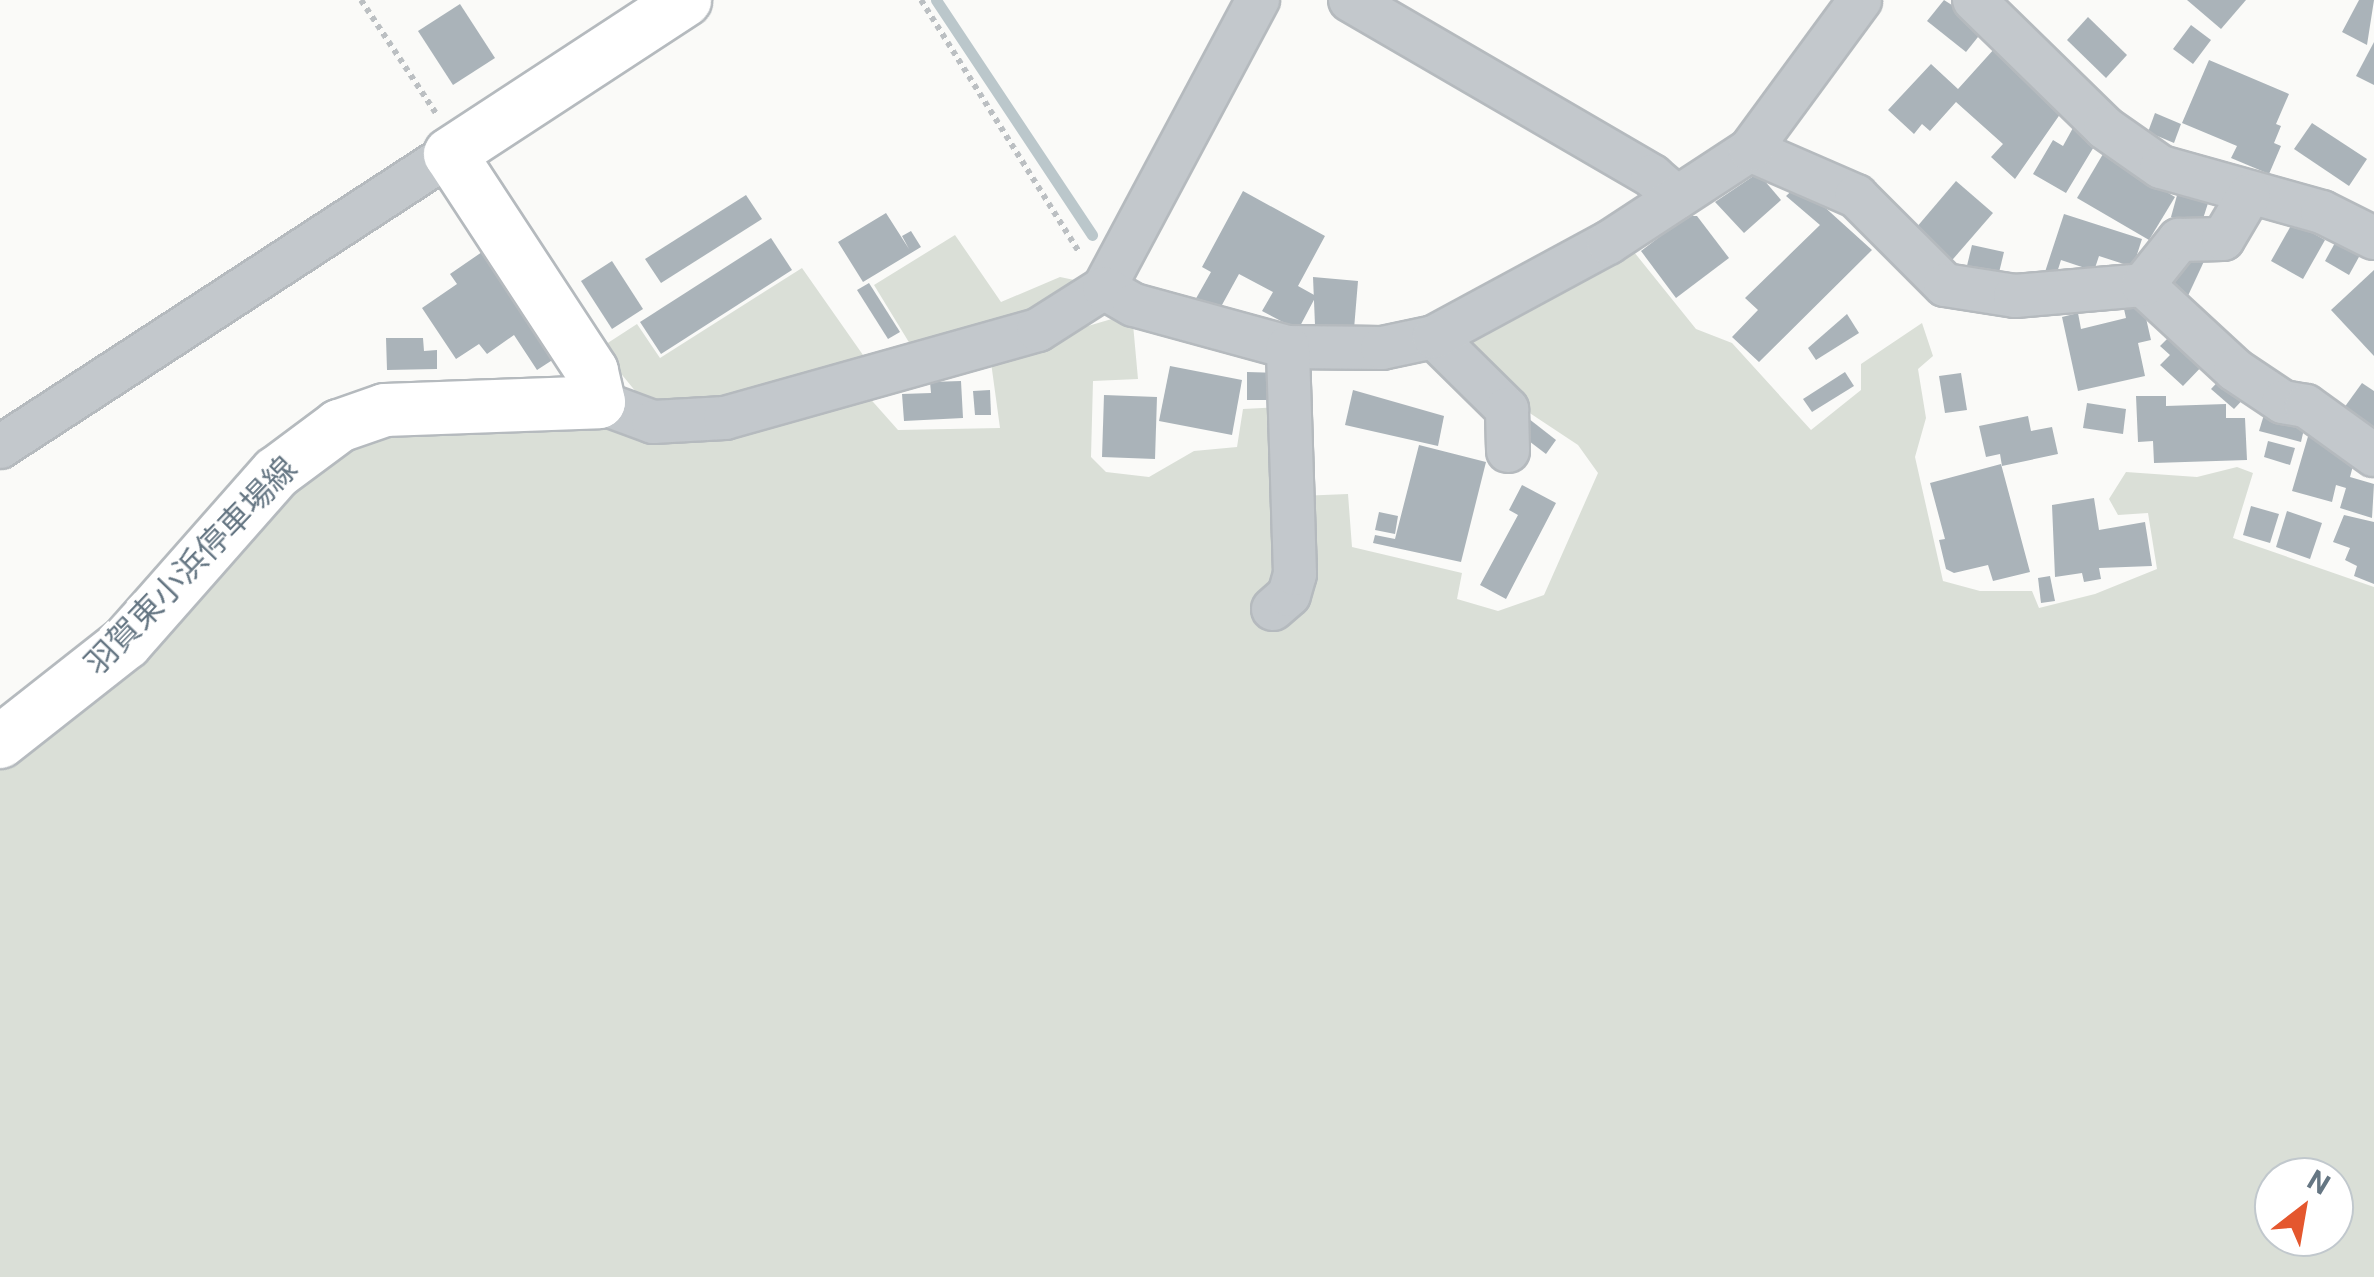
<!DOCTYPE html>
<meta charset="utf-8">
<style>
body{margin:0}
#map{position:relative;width:2374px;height:1277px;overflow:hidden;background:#fafaf8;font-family:Roboto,"Noto Sans JP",sans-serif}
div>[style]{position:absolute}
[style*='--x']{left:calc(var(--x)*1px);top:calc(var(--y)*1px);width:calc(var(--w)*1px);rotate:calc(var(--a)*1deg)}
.green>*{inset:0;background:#dadfd7}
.stream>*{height:11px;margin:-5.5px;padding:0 5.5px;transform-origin:5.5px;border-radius:5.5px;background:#bbc7cb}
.building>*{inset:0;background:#aab3b9}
.path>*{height:6px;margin-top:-3px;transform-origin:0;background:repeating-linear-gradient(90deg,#bbbfc2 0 5px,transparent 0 10px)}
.roads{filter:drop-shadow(2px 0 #b5babe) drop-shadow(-2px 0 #b5babe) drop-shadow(0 2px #b5babe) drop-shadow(0 -2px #b5babe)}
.minor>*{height:42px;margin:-21px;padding:0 21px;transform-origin:21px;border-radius:21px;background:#c3c8cc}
.major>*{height:52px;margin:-26px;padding:0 26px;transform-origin:26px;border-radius:26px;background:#fff}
span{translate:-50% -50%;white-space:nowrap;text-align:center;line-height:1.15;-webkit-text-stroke:10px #fff;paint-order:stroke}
.street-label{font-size:32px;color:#657683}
.north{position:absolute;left:2254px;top:1157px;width:100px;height:100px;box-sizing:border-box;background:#fff;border:2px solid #c1c8cd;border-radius:50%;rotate:31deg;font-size:28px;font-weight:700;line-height:40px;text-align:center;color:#657683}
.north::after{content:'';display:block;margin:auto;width:35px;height:45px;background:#e4572e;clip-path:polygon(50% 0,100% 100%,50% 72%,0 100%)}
</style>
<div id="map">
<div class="green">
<i style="clip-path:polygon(955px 235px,1001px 302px,1060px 277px,1084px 282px,1035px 316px,689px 408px,641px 398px,600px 348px,637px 324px,660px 358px,802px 268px,863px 355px,910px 344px,874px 285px)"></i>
<i style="clip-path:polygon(evenodd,1634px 252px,1696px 329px,1732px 343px,1811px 430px,1861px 390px,1861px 364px,1922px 323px,1933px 356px,1918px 369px,1926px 418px,1915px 457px,1943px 581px,1980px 591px,2032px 591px,2039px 608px,2095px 594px,2157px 569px,2148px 513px,2118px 515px,2109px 499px,2126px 472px,2197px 477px,2237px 467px,2253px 473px,2233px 538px,2374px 587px,2374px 1277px,0 1277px,0 759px,343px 437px,866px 394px,898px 430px,1000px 428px,990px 355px,1132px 313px,1138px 379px,1093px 381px,1091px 457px,1106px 472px,1149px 477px,1194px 451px,1237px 447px,1243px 409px,1283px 407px,1299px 496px,1348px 494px,1352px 547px,1462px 573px,1457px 599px,1498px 611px,1544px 595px,1598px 473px,1578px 445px,1519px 406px,1463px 343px,1634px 252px,2274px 1177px,2334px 1177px,2334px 1237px,2274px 1237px,2274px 1177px)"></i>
</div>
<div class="stream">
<i style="--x:936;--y:0;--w:282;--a:56.4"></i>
</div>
<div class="building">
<i style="clip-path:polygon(1944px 0,1986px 27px,1966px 52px,1927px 21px)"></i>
<i style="clip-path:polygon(2187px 0,2246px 0,2221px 29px)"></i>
<i style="clip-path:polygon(2359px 0,2374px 0,2367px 45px,2342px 32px)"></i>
<i style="clip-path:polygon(460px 4px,495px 58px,453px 85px,418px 31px)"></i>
<i style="clip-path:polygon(2088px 17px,2127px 55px,2106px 78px,2067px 40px)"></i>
<i style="clip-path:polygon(2191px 25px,2211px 40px,2193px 64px,2173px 49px)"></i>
<i style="clip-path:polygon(2374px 42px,2374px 85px,2356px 76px)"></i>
<i style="clip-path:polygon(1995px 48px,2063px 110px,2015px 179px,1991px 157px,2003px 144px,1956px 102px,1930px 131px,1922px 124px,1914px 134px,1888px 110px,1931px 64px,1958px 89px)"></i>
<i style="clip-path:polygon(2209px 60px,2289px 94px,2276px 124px,2281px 126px,2274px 143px,2281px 146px,2269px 174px,2231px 158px,2237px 146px,2182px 123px)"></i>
<i style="clip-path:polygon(2155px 113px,2181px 124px,2174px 143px,2148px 132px)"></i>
<i style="clip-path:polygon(2312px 123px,2367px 159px,2349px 186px,2294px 149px)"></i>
<i style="clip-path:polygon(2074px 126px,2098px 140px,2066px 193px,2033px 174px,2053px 140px,2063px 146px)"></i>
<i style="clip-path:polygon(2103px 154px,2175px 197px,2149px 240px,2077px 198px)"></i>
<i style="clip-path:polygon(1758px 173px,1781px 200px,1744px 233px,1715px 202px)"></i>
<i style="clip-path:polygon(1956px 181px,1993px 213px,1947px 266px,1910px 235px)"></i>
<i style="clip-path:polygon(1799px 184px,1872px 250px,1759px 362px,1732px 337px,1758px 310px,1745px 298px,1820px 225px,1786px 196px)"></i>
<i style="clip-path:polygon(2179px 188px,2210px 197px,2201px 225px,2171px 217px)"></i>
<i style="clip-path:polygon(1243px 191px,1325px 236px,1298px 286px,1316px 296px,1298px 330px,1262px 311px,1273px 292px,1239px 274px,1217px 314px,1194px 302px,1211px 272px,1202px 267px)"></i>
<i style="clip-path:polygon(746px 195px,762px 219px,661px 283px,645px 259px)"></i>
<i style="clip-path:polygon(886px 213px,909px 249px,902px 236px,911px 231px,921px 247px,863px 282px,838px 242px)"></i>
<i style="clip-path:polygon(2064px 214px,2142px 239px,2133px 267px,2099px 256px,2094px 271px,2061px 260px,2055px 279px,2044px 275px)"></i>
<i style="clip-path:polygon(1687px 216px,1697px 216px,1729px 258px,1676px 298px,1641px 251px)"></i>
<i style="clip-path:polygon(2293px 222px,2325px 240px,2303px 279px,2271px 261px)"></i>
<i style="clip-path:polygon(2341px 232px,2365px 246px,2349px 275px,2325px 261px)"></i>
<i style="clip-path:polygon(771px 238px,792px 270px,661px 354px,640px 322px)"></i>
<i style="clip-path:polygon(1972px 245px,2004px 252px,1997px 281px,1965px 274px)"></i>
<i style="clip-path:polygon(2183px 246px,2206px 257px,2186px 300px,2167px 280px)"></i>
<i style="clip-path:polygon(482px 252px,554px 359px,537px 370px,514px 335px,487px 354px,479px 344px,456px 359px,422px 308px,457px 284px,450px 274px)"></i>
<i style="clip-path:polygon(612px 261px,643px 309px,612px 329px,581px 281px)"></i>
<i style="clip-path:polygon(2374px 270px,2374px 356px,2331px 310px)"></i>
<i style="clip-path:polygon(1313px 277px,1358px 281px,1354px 329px,1315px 325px)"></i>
<i style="clip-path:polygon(869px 283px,900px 332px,888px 339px,857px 290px)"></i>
<i style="clip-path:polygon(2143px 305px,2151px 340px,2138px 343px,2145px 376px,2078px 391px,2062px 317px,2078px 313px,2081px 329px,2126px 318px,2124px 309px)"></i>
<i style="clip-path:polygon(1847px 314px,1859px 333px,1816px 360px,1808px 348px)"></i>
<i style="clip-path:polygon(2175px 331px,2207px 361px,2183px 386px,2160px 365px,2170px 355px,2160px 346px)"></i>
<i style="clip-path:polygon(386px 338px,423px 338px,424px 351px,437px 350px,437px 369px,387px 370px)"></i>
<i style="clip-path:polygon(1170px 366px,1242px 380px,1232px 435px,1159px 421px)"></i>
<i style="clip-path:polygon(1247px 372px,1279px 373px,1278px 400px,1247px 400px)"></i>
<i style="clip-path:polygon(1845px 372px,1854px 386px,1812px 412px,1803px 399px)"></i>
<i style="clip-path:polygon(1961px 373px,1967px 410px,1945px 413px,1939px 376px)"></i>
<i style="clip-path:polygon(2225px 374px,2248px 394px,2234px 409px,2211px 389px)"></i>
<i style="clip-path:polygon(961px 381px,963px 418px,904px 421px,902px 394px,931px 393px,930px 382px)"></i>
<i style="clip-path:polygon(2362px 383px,2374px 391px,2374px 435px,2341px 412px)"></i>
<i style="clip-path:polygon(990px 390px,991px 415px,975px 415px,973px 391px)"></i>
<i style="clip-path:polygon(1353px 390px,1444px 416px,1438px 446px,1345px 425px)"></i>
<i style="clip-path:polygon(1104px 395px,1157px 397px,1155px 459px,1102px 457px)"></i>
<i style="clip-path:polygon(2136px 396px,2166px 396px,2166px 406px,2226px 404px,2226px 418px,2245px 418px,2247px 460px,2154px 463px,2153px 441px,2138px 442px)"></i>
<i style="clip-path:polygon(2087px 403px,2126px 409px,2123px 434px,2083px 428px)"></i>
<i style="clip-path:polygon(2267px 405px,2307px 416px,2301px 442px,2259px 431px)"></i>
<i style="clip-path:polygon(1524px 415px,1556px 440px,1546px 454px,1513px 429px)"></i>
<i style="clip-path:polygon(2028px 416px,2031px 431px,2052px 427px,2058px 454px,2002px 466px,2000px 454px,1986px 457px,1979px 426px)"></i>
<i style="clip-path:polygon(2309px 433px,2347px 444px,2343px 459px,2354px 462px,2350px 477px,2374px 484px,2372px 518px,2340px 508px,2346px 488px,2336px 485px,2332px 502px,2292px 491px)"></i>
<i style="clip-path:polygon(2268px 441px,2295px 448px,2290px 465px,2264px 457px)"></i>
<i style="clip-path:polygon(1419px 445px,1486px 462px,1461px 562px,1373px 543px,1375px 535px,1395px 539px)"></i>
<i style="clip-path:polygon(2001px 464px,2030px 572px,1993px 581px,1988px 565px,1954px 573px,1946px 569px,1939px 540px,1945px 539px,1930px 483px)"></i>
<i style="clip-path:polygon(1522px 485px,1556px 503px,1506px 599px,1480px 585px,1518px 515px,1509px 510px)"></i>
<i style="clip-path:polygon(2094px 498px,2099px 530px,2145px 522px,2152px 566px,2099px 568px,2101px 579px,2084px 582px,2082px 573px,2055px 577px,2052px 505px)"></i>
<i style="clip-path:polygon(2251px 506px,2279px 514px,2270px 543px,2243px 535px)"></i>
<i style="clip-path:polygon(2287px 511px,2322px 523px,2310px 559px,2276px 547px)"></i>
<i style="clip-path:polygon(1379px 512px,1398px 516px,1395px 534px,1375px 530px)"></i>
<i style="clip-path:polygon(2344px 515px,2374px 522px,2374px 584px,2354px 576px,2357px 566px,2345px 560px,2350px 548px,2333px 542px)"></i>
<i style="clip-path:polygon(2050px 576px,2055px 601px,2041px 603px,2038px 578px)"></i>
</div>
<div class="path">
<i style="--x:361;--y:0;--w:138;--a:56.5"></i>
<i style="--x:921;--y:0;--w:299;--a:57.9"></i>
</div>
<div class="roads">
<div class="minor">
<i style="--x:1350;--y:0;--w:350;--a:30.2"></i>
<i style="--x:1652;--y:176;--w:33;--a:41"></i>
<i style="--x:1974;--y:0;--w:183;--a:44.3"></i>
<i style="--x:2105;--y:128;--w:68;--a:34.9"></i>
<i style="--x:2161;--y:167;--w:167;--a:15.6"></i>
<i style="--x:2322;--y:212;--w:58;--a:26.6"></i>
<i style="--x:1750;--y:150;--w:116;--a:23.5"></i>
<i style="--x:1856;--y:196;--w:126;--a:45"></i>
<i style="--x:1945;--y:285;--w:71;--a:8.9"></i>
<i style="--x:2015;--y:296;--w:128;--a:-4.9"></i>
<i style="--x:2143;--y:285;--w:125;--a:42.7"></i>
<i style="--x:2235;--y:370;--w:58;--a:33.7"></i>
<i style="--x:2283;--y:402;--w:23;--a:10"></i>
<i style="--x:2306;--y:406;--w:84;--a:35.8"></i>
<i style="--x:2143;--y:285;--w:58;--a:-51.3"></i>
<i style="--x:2179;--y:240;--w:44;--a:-1.3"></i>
<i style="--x:2223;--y:239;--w:51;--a:-59.4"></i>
<i style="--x:1104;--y:288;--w:327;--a:-61.9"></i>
<i style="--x:1434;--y:337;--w:103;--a:44.6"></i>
<i style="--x:1507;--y:409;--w:42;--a:88.6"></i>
<i style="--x:599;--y:402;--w:58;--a:20.3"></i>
<i style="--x:653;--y:422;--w:72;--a:-3.2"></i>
<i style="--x:725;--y:418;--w:325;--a:-15.7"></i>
<i style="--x:1038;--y:330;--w:78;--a:-32.5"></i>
<i style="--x:1104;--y:288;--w:34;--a:30"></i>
<i style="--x:1134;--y:305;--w:160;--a:15.3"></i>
<i style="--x:1288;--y:347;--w:94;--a:0.6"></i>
<i style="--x:1382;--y:348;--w:53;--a:-11.9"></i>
<i style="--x:1434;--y:337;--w:198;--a:-28.4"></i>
<i style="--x:1608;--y:243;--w:170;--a:-33.2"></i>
<i style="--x:1750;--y:150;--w:186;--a:-53.7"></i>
<i style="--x:0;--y:447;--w:537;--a:-33.07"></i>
<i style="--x:1273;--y:609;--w:21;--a:-41"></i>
<i style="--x:1289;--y:595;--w:22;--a:-74"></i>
<i style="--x:1295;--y:574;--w:227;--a:-91.8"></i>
</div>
<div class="major">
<i style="--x:0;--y:742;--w:160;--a:-38.2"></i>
<i style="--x:126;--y:643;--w:227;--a:-48.6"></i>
<i style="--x:276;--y:473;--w:79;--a:-36.7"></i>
<i style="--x:339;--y:426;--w:49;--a:-19.2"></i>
<i style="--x:385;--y:410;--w:214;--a:-2.1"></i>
<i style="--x:599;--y:402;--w:32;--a:-103"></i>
<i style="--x:592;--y:371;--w:259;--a:-123.2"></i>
<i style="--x:450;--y:154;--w:281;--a:-33.2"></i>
</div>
</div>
<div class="street-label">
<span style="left:191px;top:566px;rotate:-46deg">羽賀東小浜停車場線</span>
</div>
<div class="north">N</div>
</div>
